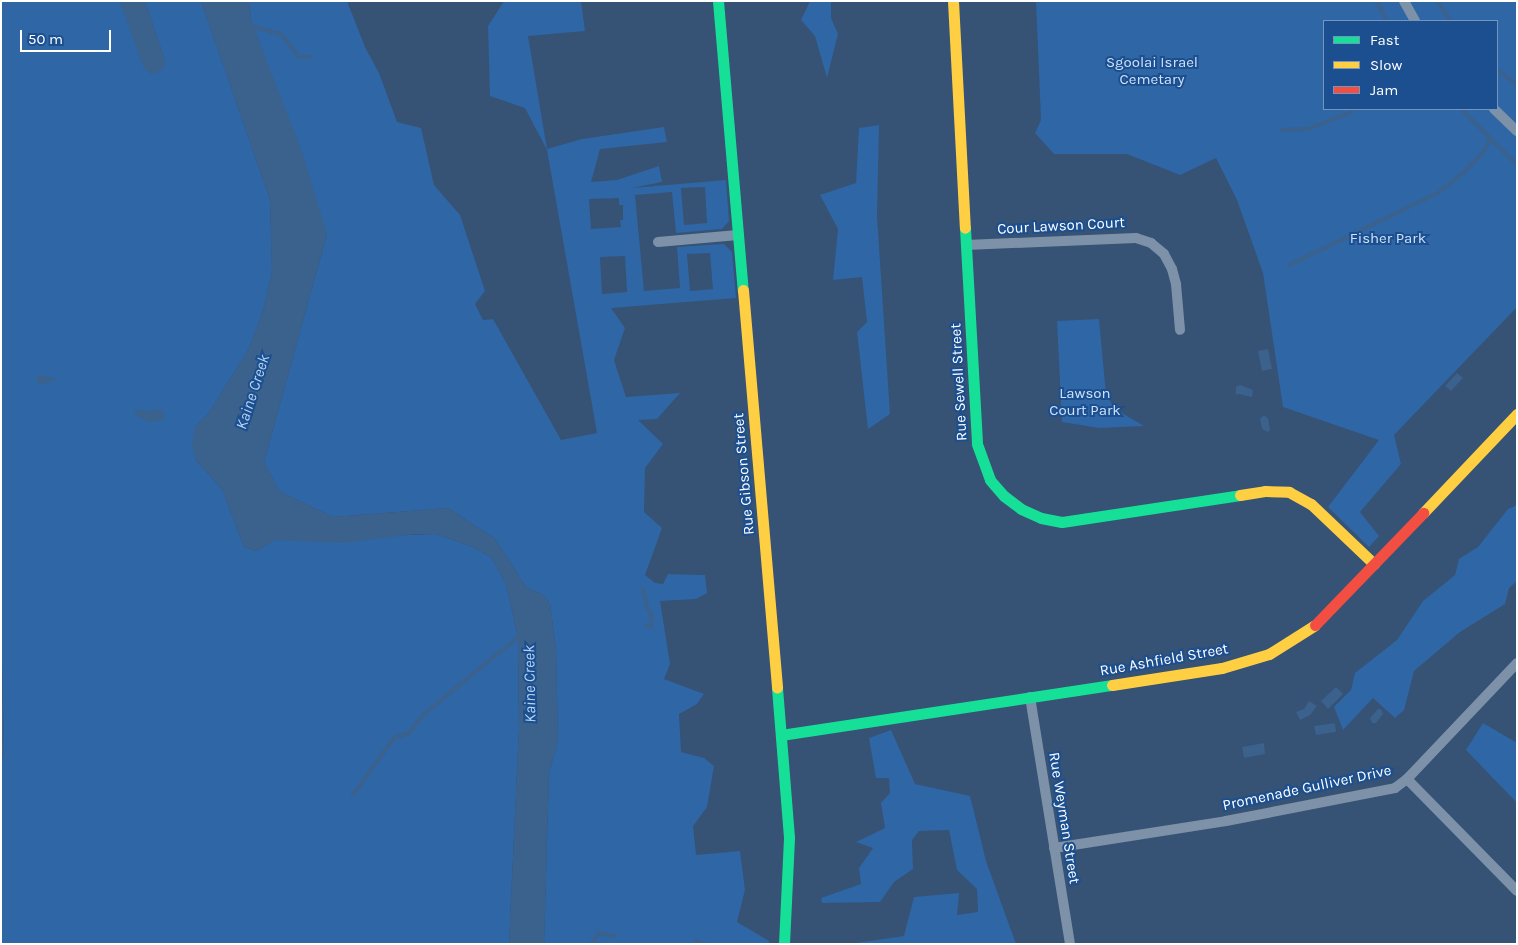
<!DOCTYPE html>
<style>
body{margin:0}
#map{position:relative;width:1518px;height:945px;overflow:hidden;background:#365274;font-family:Karla,sans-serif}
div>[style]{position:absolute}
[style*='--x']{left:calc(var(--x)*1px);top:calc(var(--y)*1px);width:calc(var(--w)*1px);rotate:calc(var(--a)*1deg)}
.green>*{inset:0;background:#2f66a5}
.water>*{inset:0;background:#3b618d}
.stream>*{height:4px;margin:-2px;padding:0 2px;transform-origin:2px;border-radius:2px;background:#3b618d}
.street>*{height:10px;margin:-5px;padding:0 5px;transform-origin:5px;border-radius:5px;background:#7d92a8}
.fast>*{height:11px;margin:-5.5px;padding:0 5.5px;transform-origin:5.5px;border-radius:5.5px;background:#16e098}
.slow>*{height:11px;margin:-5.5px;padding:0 5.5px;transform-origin:5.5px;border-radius:5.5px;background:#ffcf43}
.jam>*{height:11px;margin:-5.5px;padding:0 5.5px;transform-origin:5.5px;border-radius:5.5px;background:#f24e42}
span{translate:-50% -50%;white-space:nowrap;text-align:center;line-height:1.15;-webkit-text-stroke:4px #1b4f8f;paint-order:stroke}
.park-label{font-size:15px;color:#cfe3fa}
.street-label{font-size:15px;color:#fff}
.water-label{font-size:16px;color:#b5d3f5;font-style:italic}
.frame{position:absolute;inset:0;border:2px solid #fff;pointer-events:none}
.legend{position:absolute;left:1323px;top:20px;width:175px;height:90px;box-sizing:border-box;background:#1b4f8f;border:1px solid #7695bc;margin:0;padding:6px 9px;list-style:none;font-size:15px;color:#fff}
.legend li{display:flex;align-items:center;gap:10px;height:25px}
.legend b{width:25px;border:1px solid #7695bc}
.scale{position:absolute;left:20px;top:30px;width:91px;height:22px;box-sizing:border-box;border:2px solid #fff;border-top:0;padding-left:6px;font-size:15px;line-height:18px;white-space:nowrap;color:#fff;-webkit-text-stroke:4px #1b4f8f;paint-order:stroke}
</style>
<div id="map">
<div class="green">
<i style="clip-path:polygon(1px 1px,120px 1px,123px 9px,165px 61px,145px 1px,201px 1px,270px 200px,272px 272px,263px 311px,249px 349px,208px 414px,195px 427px,195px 459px,222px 489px,244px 547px,257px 551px,274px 540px,436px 534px,473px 547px,492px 558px,506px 584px,518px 637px,519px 729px,509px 944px,1px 944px,1px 766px,4px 752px,1px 621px)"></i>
<i style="clip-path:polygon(evenodd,249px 1px,347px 1px,365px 47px,379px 73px,397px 122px,421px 128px,434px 185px,460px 215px,485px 291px,475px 304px,483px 320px,493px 319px,561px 440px,597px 433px,547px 150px,525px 108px,490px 96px,488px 26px,504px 1px,581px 1px,585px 31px,528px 36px,547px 149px,582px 139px,664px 127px,667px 142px,600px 149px,591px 182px,617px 180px,659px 166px,662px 182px,632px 188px,726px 180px,729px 221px,722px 229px,676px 233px,672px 192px,635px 195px,644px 291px,680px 288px,677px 247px,724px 244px,732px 252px,736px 298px,611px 308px,625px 328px,614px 360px,626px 397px,680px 393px,657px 419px,638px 420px,663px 444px,645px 468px,644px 512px,662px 528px,645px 575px,655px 583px,663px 584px,668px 574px,705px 575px,707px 593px,696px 599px,660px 601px,670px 664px,664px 679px,704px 694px,697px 704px,679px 714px,681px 752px,704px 758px,714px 766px,707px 807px,693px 826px,696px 855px,740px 851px,745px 890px,737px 922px,769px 941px,769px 944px,544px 944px,549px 773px,558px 741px,556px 650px,550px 604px,543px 595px,526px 587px,495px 539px,448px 508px,333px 517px,279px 491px,264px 462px,327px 234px,251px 20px,249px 1px,705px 187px,707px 223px,684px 225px,681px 188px,705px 187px,249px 1px,619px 198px,619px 205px,623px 205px,623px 220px,620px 220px,621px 227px,591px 229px,589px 199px,619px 198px,249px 1px,710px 253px,713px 289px,690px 291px,687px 254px,710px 253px,249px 1px,625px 256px,627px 292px,602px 294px,600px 257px,625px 256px)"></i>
<i style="clip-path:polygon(810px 1px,831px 1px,831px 18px,838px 34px,827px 78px,815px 36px,801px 20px)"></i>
<i style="clip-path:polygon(evenodd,1036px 1px,1517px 1px,1517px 307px,1394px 435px,1401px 464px,1360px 512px,1379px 536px,1369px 547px,1328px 507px,1379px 440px,1283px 407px,1263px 273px,1237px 200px,1216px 158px,1180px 175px,1127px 154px,1054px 154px,1035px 133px,1041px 120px,1036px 1px,1324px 21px,1497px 21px,1497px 109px,1324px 109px,1324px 21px)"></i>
<i style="clip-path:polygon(879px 125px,877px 216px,890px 414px,868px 429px,857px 332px,867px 322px,862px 277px,833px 280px,838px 229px,820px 195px,856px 183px,859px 128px)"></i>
<i style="clip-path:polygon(1099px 319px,1106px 394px,1115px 409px,1144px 426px,1099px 428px,1062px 422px,1057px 321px)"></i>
<i style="clip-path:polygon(1517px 505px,1517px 581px,1509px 588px,1505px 604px,1460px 632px,1414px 671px,1404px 710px,1395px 718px,1373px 698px,1343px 730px,1334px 707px,1351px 690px,1355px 673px,1397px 640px,1423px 601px,1455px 575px,1459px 559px,1478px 547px,1508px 509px)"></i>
<i style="clip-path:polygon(1483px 723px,1517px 743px,1517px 803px,1466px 750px)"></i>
<i style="clip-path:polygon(891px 730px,915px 784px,970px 796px,986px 861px,1016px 944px,849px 944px,904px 936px,914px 897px,959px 893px,957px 915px,978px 912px,977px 889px,957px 870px,949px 830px,919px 831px,912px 840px,913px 869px,894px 882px,880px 902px,822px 903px,821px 898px,861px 884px,859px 868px,873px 848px,856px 842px,885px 828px,881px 803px,890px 793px,889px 778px,876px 778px,869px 738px)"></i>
</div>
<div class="water">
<i style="clip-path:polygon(120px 1px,145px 1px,165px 61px,163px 69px,156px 74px,149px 73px,143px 66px)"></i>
<i style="clip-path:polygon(201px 1px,249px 1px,251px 20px,302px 152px,327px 234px,264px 462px,279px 491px,333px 517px,448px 508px,495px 539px,526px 587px,543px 595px,550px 604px,556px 650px,558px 741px,549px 773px,544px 944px,509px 944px,519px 729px,518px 637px,506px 584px,492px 558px,473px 547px,436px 534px,416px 534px,342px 543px,274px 540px,257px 551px,244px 547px,222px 489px,195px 459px,192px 443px,195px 427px,208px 414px,249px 349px,263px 311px,272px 272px,270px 200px)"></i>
<i style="clip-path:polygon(1268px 349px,1272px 369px,1262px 371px,1258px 351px)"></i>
<i style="clip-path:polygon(1457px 373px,1463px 378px,1451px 391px,1445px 386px)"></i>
<i style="clip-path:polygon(38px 375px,39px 375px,58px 379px,40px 385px,36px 380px)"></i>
<i style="clip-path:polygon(1240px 385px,1253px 390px,1252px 397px,1239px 394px,1236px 395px,1236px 387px)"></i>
<i style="clip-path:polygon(135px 409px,145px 411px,162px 409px,165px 419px,150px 422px,136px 416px)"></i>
<i style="clip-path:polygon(1264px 415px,1268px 418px,1270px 430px,1268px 432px,1262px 429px,1260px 419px)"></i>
<i style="clip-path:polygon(1px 621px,4px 752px,1px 766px)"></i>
<i style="clip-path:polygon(1336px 687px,1343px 694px,1328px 709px,1321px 701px)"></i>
<i style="clip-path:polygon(1309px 701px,1317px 706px,1310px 715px,1300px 720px,1296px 712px,1304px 709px)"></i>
<i style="clip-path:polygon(1378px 709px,1381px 709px,1383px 714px,1376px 723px,1372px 723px,1370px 718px)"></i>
<i style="clip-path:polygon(1335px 723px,1336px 732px,1316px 735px,1314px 726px)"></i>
<i style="clip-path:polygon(1264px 743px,1265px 754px,1244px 758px,1242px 747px)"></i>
</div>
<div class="stream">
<i style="--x:1376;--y:1;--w:23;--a:61"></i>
<i style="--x:1437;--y:1;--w:24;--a:55"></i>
<i style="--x:254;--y:27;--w:28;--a:15"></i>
<i style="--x:281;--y:34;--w:29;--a:52"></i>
<i style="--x:299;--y:57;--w:11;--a:0"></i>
<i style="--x:1497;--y:70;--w:24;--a:35"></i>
<i style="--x:1461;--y:109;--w:79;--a:45"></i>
<i style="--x:1281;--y:130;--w:27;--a:-2"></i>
<i style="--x:1308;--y:129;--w:46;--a:-21.6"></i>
<i style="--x:1289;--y:265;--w:165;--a:-25.8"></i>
<i style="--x:1438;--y:193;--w:32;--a:-39"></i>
<i style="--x:1463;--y:173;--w:32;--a:-46"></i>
<i style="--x:1485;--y:150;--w:13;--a:-67"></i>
<i style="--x:643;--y:589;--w:18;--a:77"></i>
<i style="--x:647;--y:607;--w:9;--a:58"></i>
<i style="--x:652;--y:615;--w:12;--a:95"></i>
<i style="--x:651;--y:627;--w:5;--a:-158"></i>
<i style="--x:353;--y:795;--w:70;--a:-54.3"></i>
<i style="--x:394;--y:738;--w:16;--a:-18"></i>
<i style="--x:409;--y:733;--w:24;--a:-52"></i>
<i style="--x:424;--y:714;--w:122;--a:-39.3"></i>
<i style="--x:696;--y:941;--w:9;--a:21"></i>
<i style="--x:592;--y:944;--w:13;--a:-61"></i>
<i style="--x:598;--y:933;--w:17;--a:10"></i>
</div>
<div class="street">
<i style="--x:1404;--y:1;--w:23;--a:61"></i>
<i style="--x:1494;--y:109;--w:32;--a:44"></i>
<i style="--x:658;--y:242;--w:80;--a:-5"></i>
<i style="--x:966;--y:245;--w:170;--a:-2.4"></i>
<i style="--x:1136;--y:238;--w:16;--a:18"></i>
<i style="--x:1151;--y:243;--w:17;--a:40"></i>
<i style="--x:1164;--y:254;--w:17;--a:62"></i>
<i style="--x:1172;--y:269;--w:16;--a:75"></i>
<i style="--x:1176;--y:284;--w:46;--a:85"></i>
<i style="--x:1030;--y:697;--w:250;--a:80.8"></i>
<i style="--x:1407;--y:779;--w:157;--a:45.5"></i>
<i style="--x:1054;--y:848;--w:174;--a:-8.9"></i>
<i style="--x:1226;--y:821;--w:172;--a:-11"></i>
<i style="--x:1395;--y:788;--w:15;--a:-37"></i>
<i style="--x:1407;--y:779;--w:160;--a:-46.5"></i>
</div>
<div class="fast">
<i style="--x:718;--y:1;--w:290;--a:85.1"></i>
<i style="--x:965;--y:228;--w:216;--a:86.8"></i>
<i style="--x:977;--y:444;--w:38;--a:70"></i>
<i style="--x:990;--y:480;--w:21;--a:49"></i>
<i style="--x:1004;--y:496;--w:21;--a:37"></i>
<i style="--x:1021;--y:509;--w:22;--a:24"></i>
<i style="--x:1041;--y:518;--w:21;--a:11"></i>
<i style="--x:1062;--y:522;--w:180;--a:-8.6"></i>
<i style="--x:777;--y:688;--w:150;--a:85.4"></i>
<i style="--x:789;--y:838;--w:106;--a:92.7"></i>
<i style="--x:781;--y:735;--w:335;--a:-8.6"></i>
</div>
<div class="slow">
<i style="--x:953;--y:1;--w:227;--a:87"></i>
<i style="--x:743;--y:290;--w:399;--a:85.1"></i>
<i style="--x:1240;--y:495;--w:25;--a:-9"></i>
<i style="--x:1265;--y:491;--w:24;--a:2"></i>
<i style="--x:1289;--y:492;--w:25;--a:29"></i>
<i style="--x:1311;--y:504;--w:87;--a:43.6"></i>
<i style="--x:1423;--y:513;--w:137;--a:-46.5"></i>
<i style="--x:1112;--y:685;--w:111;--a:-8.8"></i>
<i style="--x:1222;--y:668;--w:49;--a:-16.6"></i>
<i style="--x:1269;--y:654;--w:54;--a:-32.2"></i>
</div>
<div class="jam">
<i style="--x:1315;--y:625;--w:156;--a:-46"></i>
</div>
<div class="park-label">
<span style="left:1152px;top:71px">Sgoolai Israel<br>Cemetary</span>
<span style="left:1388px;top:239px">Fisher Park</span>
<span style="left:1085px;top:402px">Lawson<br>Court Park</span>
</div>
<div class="street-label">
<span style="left:1061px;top:226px;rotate:-3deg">Cour Lawson Court</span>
<span style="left:959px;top:382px;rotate:-93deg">Rue Sewell Street</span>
<span style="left:744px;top:474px;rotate:-95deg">Rue Gibson Street</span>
<span style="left:1164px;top:660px;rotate:-10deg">Rue Ashfield Street</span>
<span style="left:1307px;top:788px;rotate:-12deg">Promenade Gulliver Drive</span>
<span style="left:1064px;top:818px;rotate:81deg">Rue Weyman Street</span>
</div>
<div class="water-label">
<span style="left:253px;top:392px;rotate:-72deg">Kaine Creek</span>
<span style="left:530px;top:684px;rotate:-91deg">Kaine Creek</span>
</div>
<div class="frame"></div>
<ul class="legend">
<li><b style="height:6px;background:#16e098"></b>Fast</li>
<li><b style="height:6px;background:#ffcf43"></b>Slow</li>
<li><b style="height:6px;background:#f24e42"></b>Jam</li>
</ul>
<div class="scale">50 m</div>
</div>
